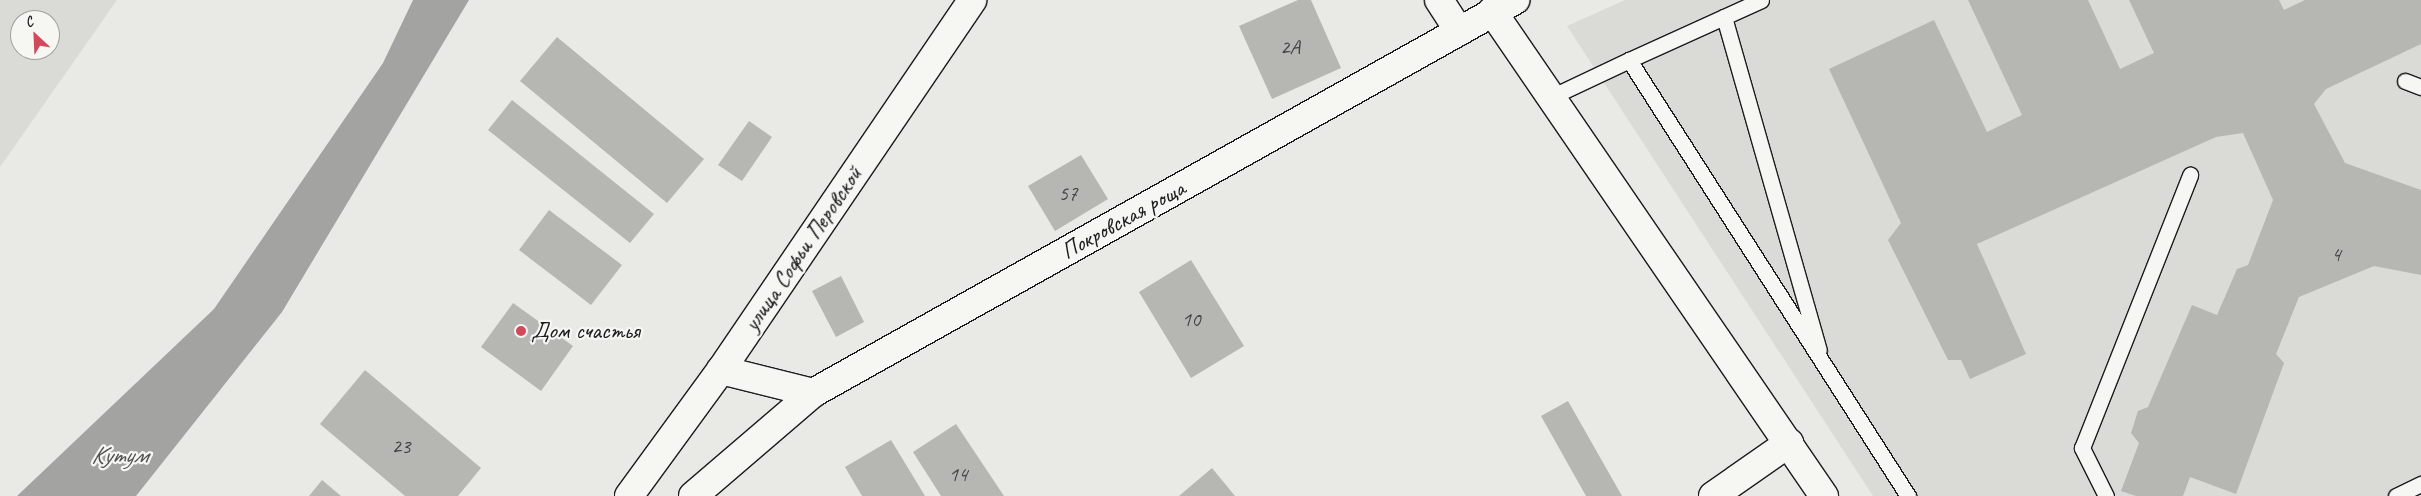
<!DOCTYPE html>
<meta charset="utf-8">
<style>
body{margin:0}
#map{position:relative;width:2421px;height:496px;overflow:hidden;background:#e9e9e5;font-family:Caveat,sans-serif}
div>[style]{position:absolute}
[style*='--x']{left:calc(var(--x)*1px);top:calc(var(--y)*1px);width:calc(var(--w)*1px);rotate:calc(var(--a)*1deg)}
.built>*{inset:0;background:#dadad6}
.water>*{inset:0;background:#a3a3a1}
.building>*{inset:0;background:#b6b6b3}
.roads{filter:drop-shadow(1px 0 #1c1c1c) drop-shadow(-1px 0 #1c1c1c) drop-shadow(0 1px #1c1c1c) drop-shadow(0 -1px #1c1c1c)}
.service>*{height:15px;margin:-7.5px;padding:0 7.5px;transform-origin:7.5px;border-radius:7.5px;background:#f6f6f2}
.minor>*{height:28px;margin:-14px;padding:0 14px;transform-origin:14px;border-radius:14px;background:#f6f6f2}
.secondary>*{height:28px;margin:-14px;padding:0 14px;transform-origin:14px;border-radius:14px;background:#f6f6f2}
.dots>*{width:14px;height:14px;translate:-50% -50%;box-sizing:border-box;border:2px solid #f6f6f2;border-radius:50%}
span{translate:-50% -50%;white-space:nowrap;text-align:center;line-height:1.15;-webkit-text-stroke:4.5px #f6f6f2;paint-order:stroke}
.number-label{font-size:21px;color:#424242}
.number-label span{-webkit-text-stroke-width:0}
.street-label{font-size:24px;color:#1c1c1c}
.poi-label{font-size:24px;color:#1c1c1c}
.left{translate:0 -50%;text-align:left}
.water-label{font-size:25px;color:#525251;font-style:italic}
.north{position:absolute;left:10px;top:10px;width:50px;height:50px;box-sizing:border-box;background:#f6f6f2;border:1px solid #9f9f9c;border-radius:50%;rotate:335deg;font-size:14px;font-weight:700;line-height:20px;text-align:center;color:#1c1c1c}
.north::after{content:'';display:block;margin:auto;width:18px;height:22px;background:#d1495b;clip-path:polygon(50% 0,100% 100%,50% 72%,0 100%)}
</style>
<div id="map">
<div class="built">
<i style="clip-path:polygon(evenodd,0 0,117px 0,0 167px,0 0,20px 20px,50px 20px,50px 50px,20px 50px,20px 20px)"></i>
<i style="clip-path:polygon(1625px 0,2421px 0,2421px 496px,1873px 496px,1567px 26px)"></i>
</div>
<div class="water">
<i style="clip-path:polygon(413px 0,469px 0,282px 312px,136px 496px,17px 496px,214px 309px,383px 63px)"></i>
</div>
<div class="building">
<i style="clip-path:polygon(1298px 0,1311px 0,1341px 68px,1272px 99px,1239px 26px)"></i>
<i style="clip-path:polygon(1968px 0,2088px 0,2120px 69px,2154px 53px,2129px 0,2279px 0,2284px 10px,2305px 0,2421px 0,2421px 44px,2326px 89px,2314px 104px,2345px 163px,2421px 190px,2421px 275px,2374px 266px,2299px 297px,2276px 354px,2284px 363px,2236px 494px,2190px 477px,2183px 496px,2136px 496px,2121px 491px,2139px 443px,2131px 433px,2138px 411px,2148px 407px,2192px 305px,2217px 315px,2237px 269px,2248px 265px,2273px 200px,2243px 133px,2216px 137px,1977px 244px,2026px 354px,1970px 379px,1961px 360px,1948px 360px,1888px 240px,1901px 223px,1829px 69px,1934px 20px,1987px 132px,2022px 115px)"></i>
<i style="clip-path:polygon(557px 37px,704px 159px,667px 203px,520px 81px)"></i>
<i style="clip-path:polygon(512px 100px,654px 214px,630px 243px,488px 130px)"></i>
<i style="clip-path:polygon(749px 121px,772px 137px,742px 181px,718px 165px)"></i>
<i style="clip-path:polygon(1081px 155px,1108px 199px,1055px 231px,1028px 186px)"></i>
<i style="clip-path:polygon(549px 210px,622px 265px,591px 305px,519px 250px)"></i>
<i style="clip-path:polygon(1191px 260px,1244px 346px,1191px 378px,1139px 292px)"></i>
<i style="clip-path:polygon(841px 276px,864px 322px,836px 337px,812px 291px)"></i>
<i style="clip-path:polygon(513px 303px,573px 346px,541px 391px,481px 347px)"></i>
<i style="clip-path:polygon(365px 370px,481px 468px,458px 496px,405px 496px,320px 424px)"></i>
<i style="clip-path:polygon(1568px 401px,1622px 496px,1586px 496px,1541px 416px)"></i>
<i style="clip-path:polygon(956px 424px,1004px 496px,941px 496px,913px 452px)"></i>
<i style="clip-path:polygon(891px 440px,925px 496px,862px 496px,845px 467px)"></i>
<i style="clip-path:polygon(1212px 468px,1235px 496px,1179px 496px)"></i>
<i style="clip-path:polygon(322px 480px,341px 496px,309px 496px)"></i>
</div>
<div class="roads">
<div class="service">
<i style="--x:1724;--y:17;--w:346;--a:74.1"></i>
<i style="--x:1629;--y:60;--w:145;--a:-24.4"></i>
<i style="--x:2405;--y:81;--w:17;--a:21"></i>
<i style="--x:1553;--y:96;--w:84;--a:-25.3"></i>
<i style="--x:1629;--y:60;--w:518;--a:57.38"></i>
<i style="--x:2106;--y:496;--w:54;--a:-116.6"></i>
<i style="--x:2082;--y:448;--w:294;--a:-68.4"></i>
<i style="--x:2396;--y:496;--w:28;--a:-26"></i>
</div>
<div class="minor">
<i style="--x:1439;--y:0;--w:37;--a:57"></i>
<i style="--x:1492;--y:11;--w:588;--a:55.61"></i>
<i style="--x:721;--y:370;--w:95;--a:14"></i>
<i style="--x:813;--y:393;--w:805;--a:-29.24"></i>
<i style="--x:693;--y:496;--w:158;--a:-40.6"></i>
<i style="--x:1713;--y:496;--w:93;--a:-34.9"></i>
</div>
<div class="secondary">
<i style="--x:629;--y:496;--w:156;--a:-53.9"></i>
<i style="--x:721;--y:370;--w:447;--a:-55.8"></i>
</div>
</div>
<div class="dots">
<i style="left:521px;top:331px;background:#d1495b"></i>
</div>
<div class="number-label">
<span style="left:1290px;top:47px">2А</span>
<span style="left:1068px;top:193px">57</span>
<span style="left:2336px;top:254px">4</span>
<span style="left:1191px;top:319px">10</span>
<span style="left:401px;top:446px">23</span>
<span style="left:958px;top:474px">14</span>
</div>
<div class="street-label">
<span style="left:1123px;top:220px;rotate:-29deg">Покровская роща</span>
<span style="left:803px;top:249px;rotate:-56deg">улица Софьи Перовской</span>
</div>
<div class="poi-label">
<span class="left" style="left:531px;top:331px">Дом счастья</span>
</div>
<div class="water-label">
<span style="left:119px;top:455px">Кутум</span>
</div>
<div class="north">С</div>
</div>
